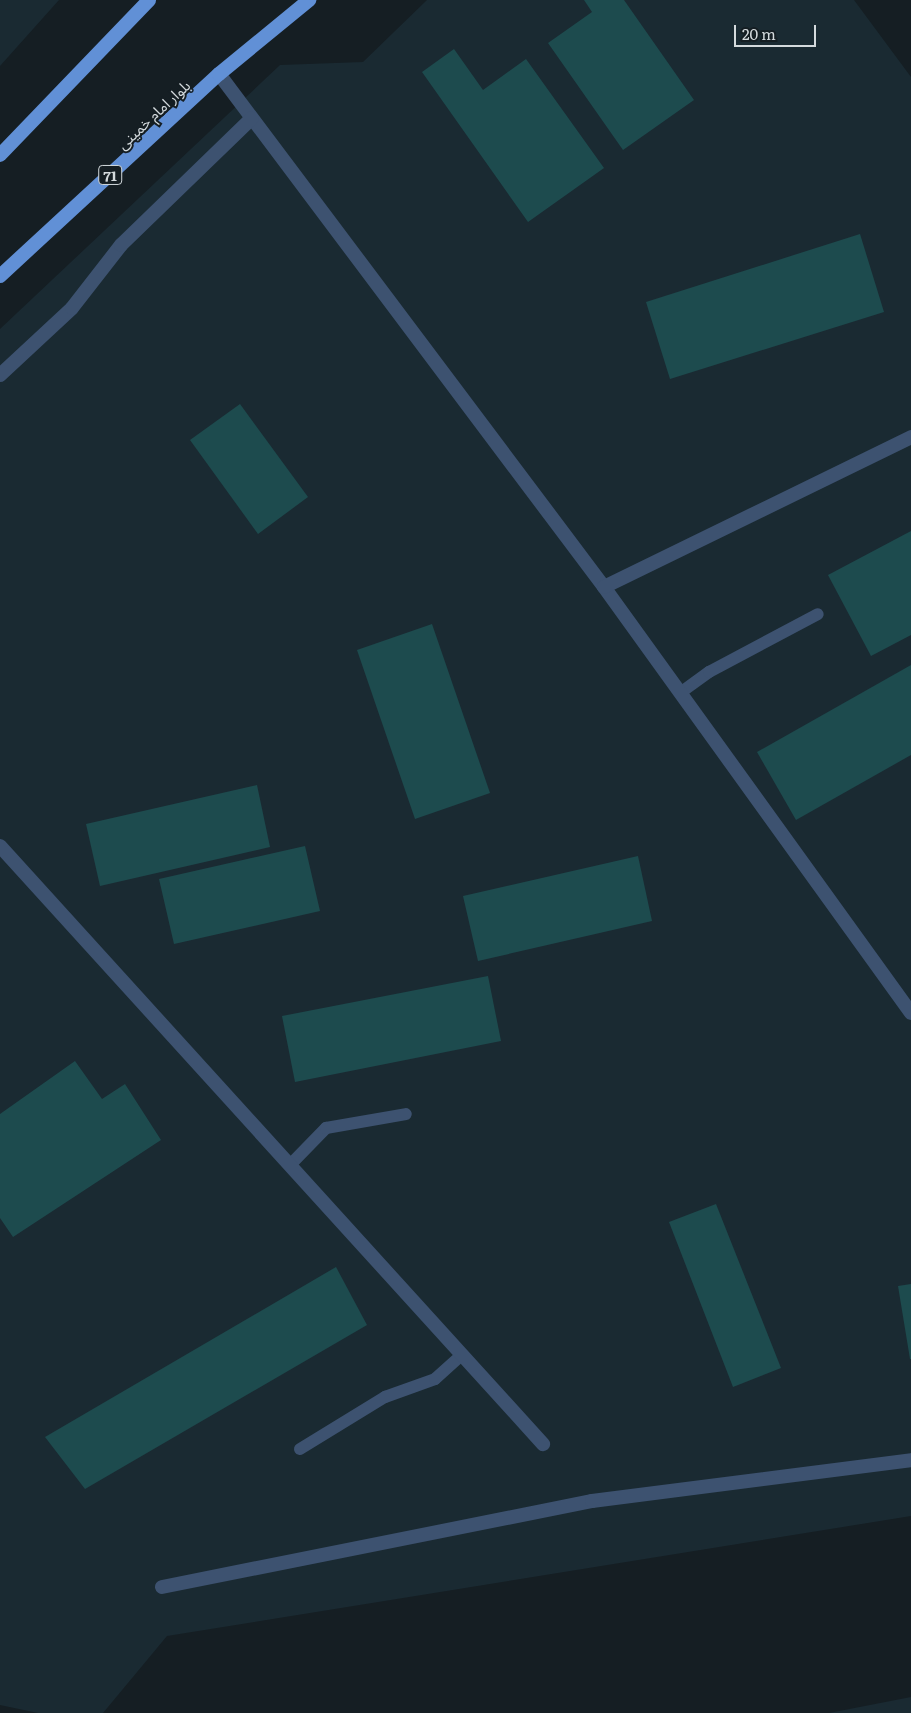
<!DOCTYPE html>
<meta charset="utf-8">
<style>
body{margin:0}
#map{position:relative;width:911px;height:1713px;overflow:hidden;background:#151e23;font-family:Literata,"Noto Sans Arabic",serif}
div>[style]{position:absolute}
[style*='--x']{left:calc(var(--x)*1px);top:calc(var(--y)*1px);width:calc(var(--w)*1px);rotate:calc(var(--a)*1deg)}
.built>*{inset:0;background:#1a2a32}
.building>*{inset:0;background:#1d4b4e}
.service>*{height:12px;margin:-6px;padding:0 6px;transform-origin:6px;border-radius:6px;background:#3d5270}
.minor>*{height:14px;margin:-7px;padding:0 7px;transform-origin:7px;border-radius:7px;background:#3d5270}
.trunk>*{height:14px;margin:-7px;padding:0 7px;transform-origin:7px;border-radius:7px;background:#6190d6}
span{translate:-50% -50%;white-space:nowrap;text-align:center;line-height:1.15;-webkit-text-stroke:4px #151e23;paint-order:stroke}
.shield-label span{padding:1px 4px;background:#151e23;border:1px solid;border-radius:4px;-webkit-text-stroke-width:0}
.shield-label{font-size:14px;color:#d4dadd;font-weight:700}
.street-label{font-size:15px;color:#d4dadd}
.scale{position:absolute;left:734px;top:25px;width:82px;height:22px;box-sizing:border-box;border:2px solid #d4dadd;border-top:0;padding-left:6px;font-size:15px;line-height:18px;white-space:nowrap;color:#d4dadd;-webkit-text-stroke:4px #151e23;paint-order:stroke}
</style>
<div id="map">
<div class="built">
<i style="clip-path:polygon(0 0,59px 0,0 66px)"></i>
<i style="clip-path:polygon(427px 0,854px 0,911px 77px,911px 1516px,167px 1636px,103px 1713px,38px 1713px,0 1705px,0 329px,280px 65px,363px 62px)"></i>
<i style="clip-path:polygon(911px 1697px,911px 1713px,829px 1713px)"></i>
</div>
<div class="building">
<i style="clip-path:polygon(584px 0,624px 0,694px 100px,623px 150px,548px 43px,592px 12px)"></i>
<i style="clip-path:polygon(454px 49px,483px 90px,526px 59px,604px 168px,528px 222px,422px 72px)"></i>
<i style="clip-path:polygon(860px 234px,884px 312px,670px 379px,646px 302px)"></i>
<i style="clip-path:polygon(240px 404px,308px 497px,258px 534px,190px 440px)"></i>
<i style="clip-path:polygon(911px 531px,911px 635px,871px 656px,828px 575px)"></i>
<i style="clip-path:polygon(432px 624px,490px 793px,415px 819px,357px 650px)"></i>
<i style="clip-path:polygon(911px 665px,911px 755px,796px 820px,757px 752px)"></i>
<i style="clip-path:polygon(257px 785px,270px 847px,100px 886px,86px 824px)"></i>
<i style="clip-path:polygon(305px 846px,320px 911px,174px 944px,159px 879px)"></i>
<i style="clip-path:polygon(638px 856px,652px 921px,478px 961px,463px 896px)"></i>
<i style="clip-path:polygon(488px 976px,501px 1041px,295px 1082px,282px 1016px)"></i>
<i style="clip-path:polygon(75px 1061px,102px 1099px,125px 1084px,161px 1140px,13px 1237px,0 1218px,0 1114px)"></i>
<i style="clip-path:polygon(716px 1204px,781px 1368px,733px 1387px,669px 1222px)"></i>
<i style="clip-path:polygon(336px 1267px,367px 1325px,85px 1489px,45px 1437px)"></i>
<i style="clip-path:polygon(911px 1284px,911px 1359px,910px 1359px,898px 1286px)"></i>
</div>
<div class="service">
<i style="--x:680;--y:693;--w:36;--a:-36"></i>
<i style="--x:709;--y:672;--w:123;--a:-28"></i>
<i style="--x:290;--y:1165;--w:52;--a:-45.8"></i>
<i style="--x:326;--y:1128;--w:81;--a:-9.9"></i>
<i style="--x:300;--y:1449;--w:100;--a:-31.5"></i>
<i style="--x:385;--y:1397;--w:53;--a:-19.8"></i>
<i style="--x:435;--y:1379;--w:36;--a:-42"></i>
</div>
<div class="minor">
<i style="--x:219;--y:74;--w:641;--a:53.11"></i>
<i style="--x:604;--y:587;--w:525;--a:54.22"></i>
<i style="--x:0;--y:375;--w:98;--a:-42.9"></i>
<i style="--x:72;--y:308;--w:80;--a:-52.1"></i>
<i style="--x:121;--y:245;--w:182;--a:-44.1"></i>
<i style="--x:604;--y:587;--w:342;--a:-26"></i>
<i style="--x:0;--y:846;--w:808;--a:47.76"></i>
<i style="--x:162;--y:1587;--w:439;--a:-11.3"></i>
<i style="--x:592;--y:1501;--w:322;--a:-7.3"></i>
</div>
<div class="trunk">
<i style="--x:0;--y:155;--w:215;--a:-46.1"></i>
<i style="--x:0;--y:276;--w:298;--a:-42.7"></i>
<i style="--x:219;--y:74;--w:117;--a:-39.4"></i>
</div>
<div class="shield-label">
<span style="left:110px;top:175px">71</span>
</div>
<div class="street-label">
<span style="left:153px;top:114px;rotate:-43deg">بلوار امام خمینی</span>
</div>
<div class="scale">20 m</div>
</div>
